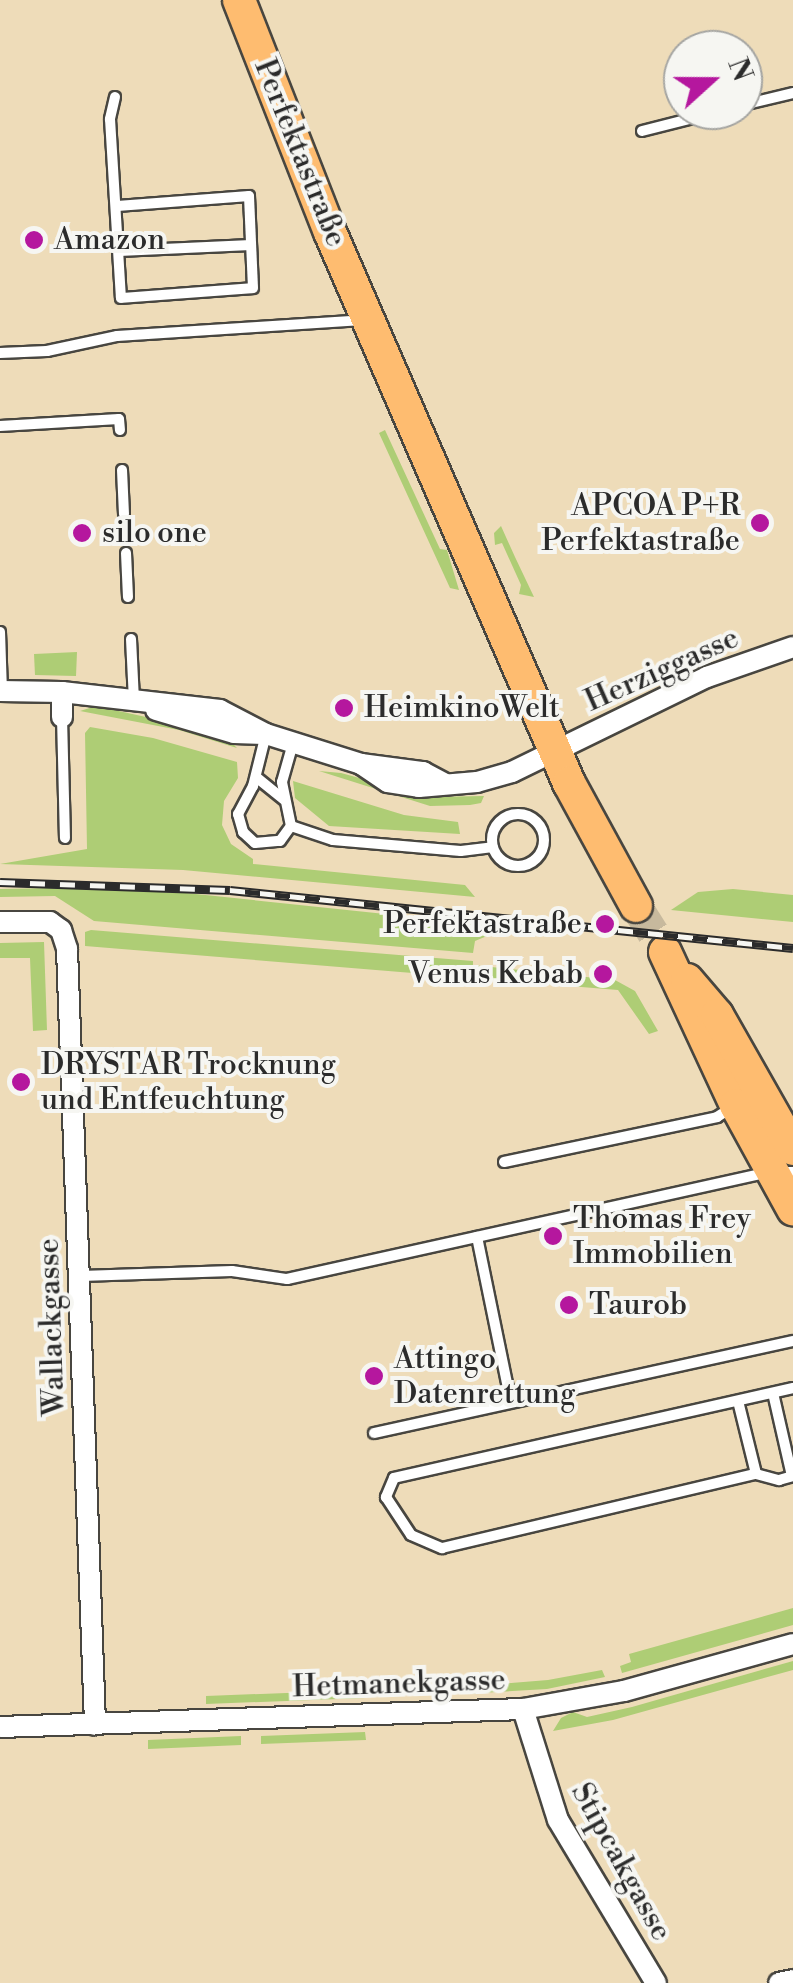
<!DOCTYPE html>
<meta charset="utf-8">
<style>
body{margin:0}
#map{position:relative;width:793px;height:1983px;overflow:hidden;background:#eedcb9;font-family:"Libre Bodoni",serif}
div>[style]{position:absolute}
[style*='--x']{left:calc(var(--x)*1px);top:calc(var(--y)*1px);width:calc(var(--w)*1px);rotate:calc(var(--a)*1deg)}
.green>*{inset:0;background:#aecd75}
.primary-tunnel>*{height:32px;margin-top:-16px;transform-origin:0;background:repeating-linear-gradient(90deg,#c7b99d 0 32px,transparent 0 48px)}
.roads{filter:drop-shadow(2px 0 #484640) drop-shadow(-2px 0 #484640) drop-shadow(0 2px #484640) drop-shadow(0 -2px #484640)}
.lane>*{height:10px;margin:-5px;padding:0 5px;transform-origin:5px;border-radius:5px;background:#fff}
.lane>.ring{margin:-5px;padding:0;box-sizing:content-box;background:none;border:10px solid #fff;border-radius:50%}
.street>*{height:20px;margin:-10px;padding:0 10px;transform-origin:10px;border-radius:10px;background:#fff}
.primary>*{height:32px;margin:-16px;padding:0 16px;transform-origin:16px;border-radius:16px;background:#febc70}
.rail>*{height:9px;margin-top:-4.5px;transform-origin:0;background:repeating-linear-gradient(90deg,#f6f6f2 0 15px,#2b2b2b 0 30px);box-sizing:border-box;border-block:2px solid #2b2b2b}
.dots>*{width:28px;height:28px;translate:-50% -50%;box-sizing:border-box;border:5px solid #f6f6f2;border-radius:50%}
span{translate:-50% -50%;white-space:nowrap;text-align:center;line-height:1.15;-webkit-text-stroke:8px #f6f6f2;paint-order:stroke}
.street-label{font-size:30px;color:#2b2b2b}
.poi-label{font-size:30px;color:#2b2b2b}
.left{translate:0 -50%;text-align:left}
.right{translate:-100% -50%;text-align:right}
.north{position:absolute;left:663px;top:30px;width:100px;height:100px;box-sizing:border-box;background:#f6f6f2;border:2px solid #a5a5a2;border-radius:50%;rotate:69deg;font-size:28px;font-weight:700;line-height:40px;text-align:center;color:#2b2b2b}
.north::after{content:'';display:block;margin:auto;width:35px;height:45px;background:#b5179e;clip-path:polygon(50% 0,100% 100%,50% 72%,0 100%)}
</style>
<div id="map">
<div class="green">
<i style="clip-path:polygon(385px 430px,440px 549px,447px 550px,459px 590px,450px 588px,379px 433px)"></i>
<i style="clip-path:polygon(501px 526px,515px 557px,534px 597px,519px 594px,521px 585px,502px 543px,495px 545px,494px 533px)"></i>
<i style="clip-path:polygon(77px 652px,76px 676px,35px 675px,34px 654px)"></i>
<i style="clip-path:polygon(96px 706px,223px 734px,237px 748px,179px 730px,80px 711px)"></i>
<i style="clip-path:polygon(90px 727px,153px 738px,237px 762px,238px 778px,224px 801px,222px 825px,231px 844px,253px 859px,253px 864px,465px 885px,475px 897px,183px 870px,0 864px,87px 849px,85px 733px)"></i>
<i style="clip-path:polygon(319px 771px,341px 773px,429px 797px,484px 796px,481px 803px,470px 805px,430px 806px)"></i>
<i style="clip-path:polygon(293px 781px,404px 815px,458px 822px,460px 834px,329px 826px,295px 798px)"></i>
<i style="clip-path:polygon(52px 888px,186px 893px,490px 925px,487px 936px,475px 941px,473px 953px,94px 921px,55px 896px,0 897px,0 889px)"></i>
<i style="clip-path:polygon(733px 889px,793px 895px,793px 922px,671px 910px,698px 892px)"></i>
<i style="clip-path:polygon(91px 930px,473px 961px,473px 965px,615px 980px,635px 991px,658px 1031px,649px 1034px,618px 990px,85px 946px,85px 932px)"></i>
<i style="clip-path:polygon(44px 942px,47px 1030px,33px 1031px,30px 958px,0 958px,0 943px)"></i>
<i style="clip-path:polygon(793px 1608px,793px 1625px,622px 1673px,620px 1666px,631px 1662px,629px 1654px)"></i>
<i style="clip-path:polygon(793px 1661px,793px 1670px,613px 1720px,553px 1731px,561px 1718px,573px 1712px,587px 1717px,632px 1707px)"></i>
<i style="clip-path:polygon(602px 1670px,605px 1677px,547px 1689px,464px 1694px,463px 1687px,548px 1680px)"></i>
<i style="clip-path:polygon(365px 1690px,365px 1698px,206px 1704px,206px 1696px)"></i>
<i style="clip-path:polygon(365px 1732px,366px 1740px,261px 1744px,261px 1736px)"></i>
<i style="clip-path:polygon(241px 1736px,241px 1745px,148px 1749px,148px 1740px)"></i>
</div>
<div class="primary-tunnel">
<i style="--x:636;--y:906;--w:54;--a:57.8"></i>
</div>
<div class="roads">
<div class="lane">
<i style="--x:115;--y:97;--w:23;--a:103"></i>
<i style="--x:110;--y:119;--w:179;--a:86.5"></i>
<i style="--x:121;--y:298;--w:132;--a:-4.3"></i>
<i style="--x:253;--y:288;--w:92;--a:-92.5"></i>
<i style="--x:249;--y:196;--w:132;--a:175.7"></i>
<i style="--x:743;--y:105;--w:51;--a:-13.5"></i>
<i style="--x:642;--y:131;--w:86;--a:-14.2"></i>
<i style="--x:119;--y:251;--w:132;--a:-2.6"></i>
<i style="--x:0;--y:353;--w:47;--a:-2.4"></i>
<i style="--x:47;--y:351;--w:72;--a:-12.1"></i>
<i style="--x:117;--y:336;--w:246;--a:-3.7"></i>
<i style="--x:0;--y:426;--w:119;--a:-3.4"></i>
<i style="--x:119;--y:419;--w:11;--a:85"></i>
<i style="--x:122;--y:470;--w:44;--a:87.4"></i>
<i style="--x:126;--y:553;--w:44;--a:87.4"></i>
<i style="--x:0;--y:632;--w:59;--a:88.1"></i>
<i style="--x:131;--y:639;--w:61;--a:87.2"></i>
<i style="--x:62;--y:717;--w:121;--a:88.6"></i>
<i style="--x:266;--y:734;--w:54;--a:104"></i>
<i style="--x:253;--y:786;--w:32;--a:118"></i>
<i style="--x:238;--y:814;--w:19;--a:74"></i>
<i style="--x:243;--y:832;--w:16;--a:43"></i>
<i style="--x:255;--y:843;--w:25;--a:-5"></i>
<i style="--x:280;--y:841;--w:19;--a:-54"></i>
<i style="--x:291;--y:826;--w:45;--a:-101.6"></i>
<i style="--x:282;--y:782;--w:41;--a:-74.2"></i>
<i style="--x:256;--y:777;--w:36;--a:39"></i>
<i class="ring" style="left:492px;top:814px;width:42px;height:42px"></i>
<i style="--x:291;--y:826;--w:44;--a:18.4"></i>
<i style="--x:333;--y:840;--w:128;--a:4.9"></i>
<i style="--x:461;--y:851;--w:32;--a:-7"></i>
<i style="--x:504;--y:1162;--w:218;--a:-11.9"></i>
<i style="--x:717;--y:1117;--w:17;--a:-33"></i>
<i style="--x:477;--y:1237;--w:168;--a:78.4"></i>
<i style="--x:81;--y:1276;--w:151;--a:-1.9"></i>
<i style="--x:232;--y:1271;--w:56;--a:8.3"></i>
<i style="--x:287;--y:1279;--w:496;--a:-12.5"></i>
<i style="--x:771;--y:1172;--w:22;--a:0"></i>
<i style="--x:793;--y:1388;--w:409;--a:167.3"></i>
<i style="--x:394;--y:1478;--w:21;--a:113"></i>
<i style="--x:386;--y:1497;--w:45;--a:56.7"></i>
<i style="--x:411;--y:1535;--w:34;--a:23"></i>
<i style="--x:442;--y:1548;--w:323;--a:-13.3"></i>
<i style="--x:756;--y:1474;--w:24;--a:15"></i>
<i style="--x:779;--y:1480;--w:15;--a:-16"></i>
<i style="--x:773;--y:1393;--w:85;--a:77.1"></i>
<i style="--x:738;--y:1401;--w:75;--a:76.1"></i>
<i style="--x:374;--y:1433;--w:429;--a:-12.4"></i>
</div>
<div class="street">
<i style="--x:0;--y:691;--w:62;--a:0.9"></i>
<i style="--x:62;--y:692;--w:159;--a:6.5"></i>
<i style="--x:220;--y:710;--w:52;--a:27.6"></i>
<i style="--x:266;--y:734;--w:100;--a:17.5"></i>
<i style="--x:361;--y:764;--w:32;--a:34"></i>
<i style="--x:388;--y:782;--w:31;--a:9"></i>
<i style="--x:419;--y:787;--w:58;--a:-4.9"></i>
<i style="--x:477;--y:782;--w:36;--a:-16"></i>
<i style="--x:512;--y:772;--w:217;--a:-26"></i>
<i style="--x:707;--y:677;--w:91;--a:-19.2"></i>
<i style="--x:62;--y:692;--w:25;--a:90"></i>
<i style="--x:156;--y:710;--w:81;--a:16.4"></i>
<i style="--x:234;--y:733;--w:30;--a:2"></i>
<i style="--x:361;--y:764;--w:63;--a:7.4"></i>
<i style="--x:423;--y:772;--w:24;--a:28"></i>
<i style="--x:0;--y:922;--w:50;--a:0"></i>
<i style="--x:50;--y:922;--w:14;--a:36"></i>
<i style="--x:61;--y:930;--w:20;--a:72"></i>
<i style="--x:67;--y:949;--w:776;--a:87.93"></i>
<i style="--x:523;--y:1709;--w:116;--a:72.5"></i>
<i style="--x:558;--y:1820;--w:190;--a:59"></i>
<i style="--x:0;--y:1727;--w:523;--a:-1.97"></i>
<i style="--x:523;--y:1709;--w:103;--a:-10.1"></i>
<i style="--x:624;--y:1691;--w:175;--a:-15.5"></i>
<i style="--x:779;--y:1983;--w:14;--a:-12"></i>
</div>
<div class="primary">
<i style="--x:239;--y:0;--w:249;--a:68.6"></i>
<i style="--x:330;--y:232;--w:601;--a:66.55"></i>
<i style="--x:569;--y:783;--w:140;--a:61.4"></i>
<i style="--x:665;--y:952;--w:169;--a:65.1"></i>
<i style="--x:736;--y:1105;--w:119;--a:61.3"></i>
<i style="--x:687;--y:980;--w:46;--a:49.4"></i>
<i style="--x:717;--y:1015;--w:154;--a:60.4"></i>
</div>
</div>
<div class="rail">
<i style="--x:0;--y:882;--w:230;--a:2"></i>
<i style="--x:230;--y:890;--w:566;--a:5.88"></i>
</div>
<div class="dots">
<i style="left:34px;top:240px;background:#b5179e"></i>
<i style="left:760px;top:523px;background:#b5179e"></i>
<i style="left:82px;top:533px;background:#b5179e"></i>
<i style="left:344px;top:708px;background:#b5179e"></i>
<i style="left:605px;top:924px;background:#b5179e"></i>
<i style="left:603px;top:974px;background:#b5179e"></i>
<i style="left:21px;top:1082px;background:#b5179e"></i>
<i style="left:553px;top:1236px;background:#b5179e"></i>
<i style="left:569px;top:1305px;background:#b5179e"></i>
<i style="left:374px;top:1376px;background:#b5179e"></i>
</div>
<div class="street-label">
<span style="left:300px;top:153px;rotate:68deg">Perfektastraße</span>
<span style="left:662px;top:670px;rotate:-24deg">Herziggasse</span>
<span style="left:52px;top:1327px;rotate:-92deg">Wallackgasse</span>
<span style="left:399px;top:1684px;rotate:-2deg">Hetmanekgasse</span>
<span style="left:621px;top:1862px;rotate:61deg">Stipcakgasse</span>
</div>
<div class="poi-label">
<span class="left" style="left:54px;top:240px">Amazon</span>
<span class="right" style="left:740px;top:523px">APCOA P+R<br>Perfektastraße</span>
<span class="left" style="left:102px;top:533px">silo one</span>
<span class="left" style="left:364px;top:708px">HeimkinoWelt</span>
<span class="right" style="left:582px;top:924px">Perfektastraße</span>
<span class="right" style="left:583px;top:974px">Venus Kebab</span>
<span class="left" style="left:41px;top:1082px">DRYSTAR Trocknung<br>und Entfeuchtung</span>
<span class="left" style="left:573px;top:1236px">Thomas Frey<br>Immobilien</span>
<span class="left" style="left:589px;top:1305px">Taurob</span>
<span class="left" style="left:394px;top:1376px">Attingo<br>Datenrettung</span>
</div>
<div class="north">N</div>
</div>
